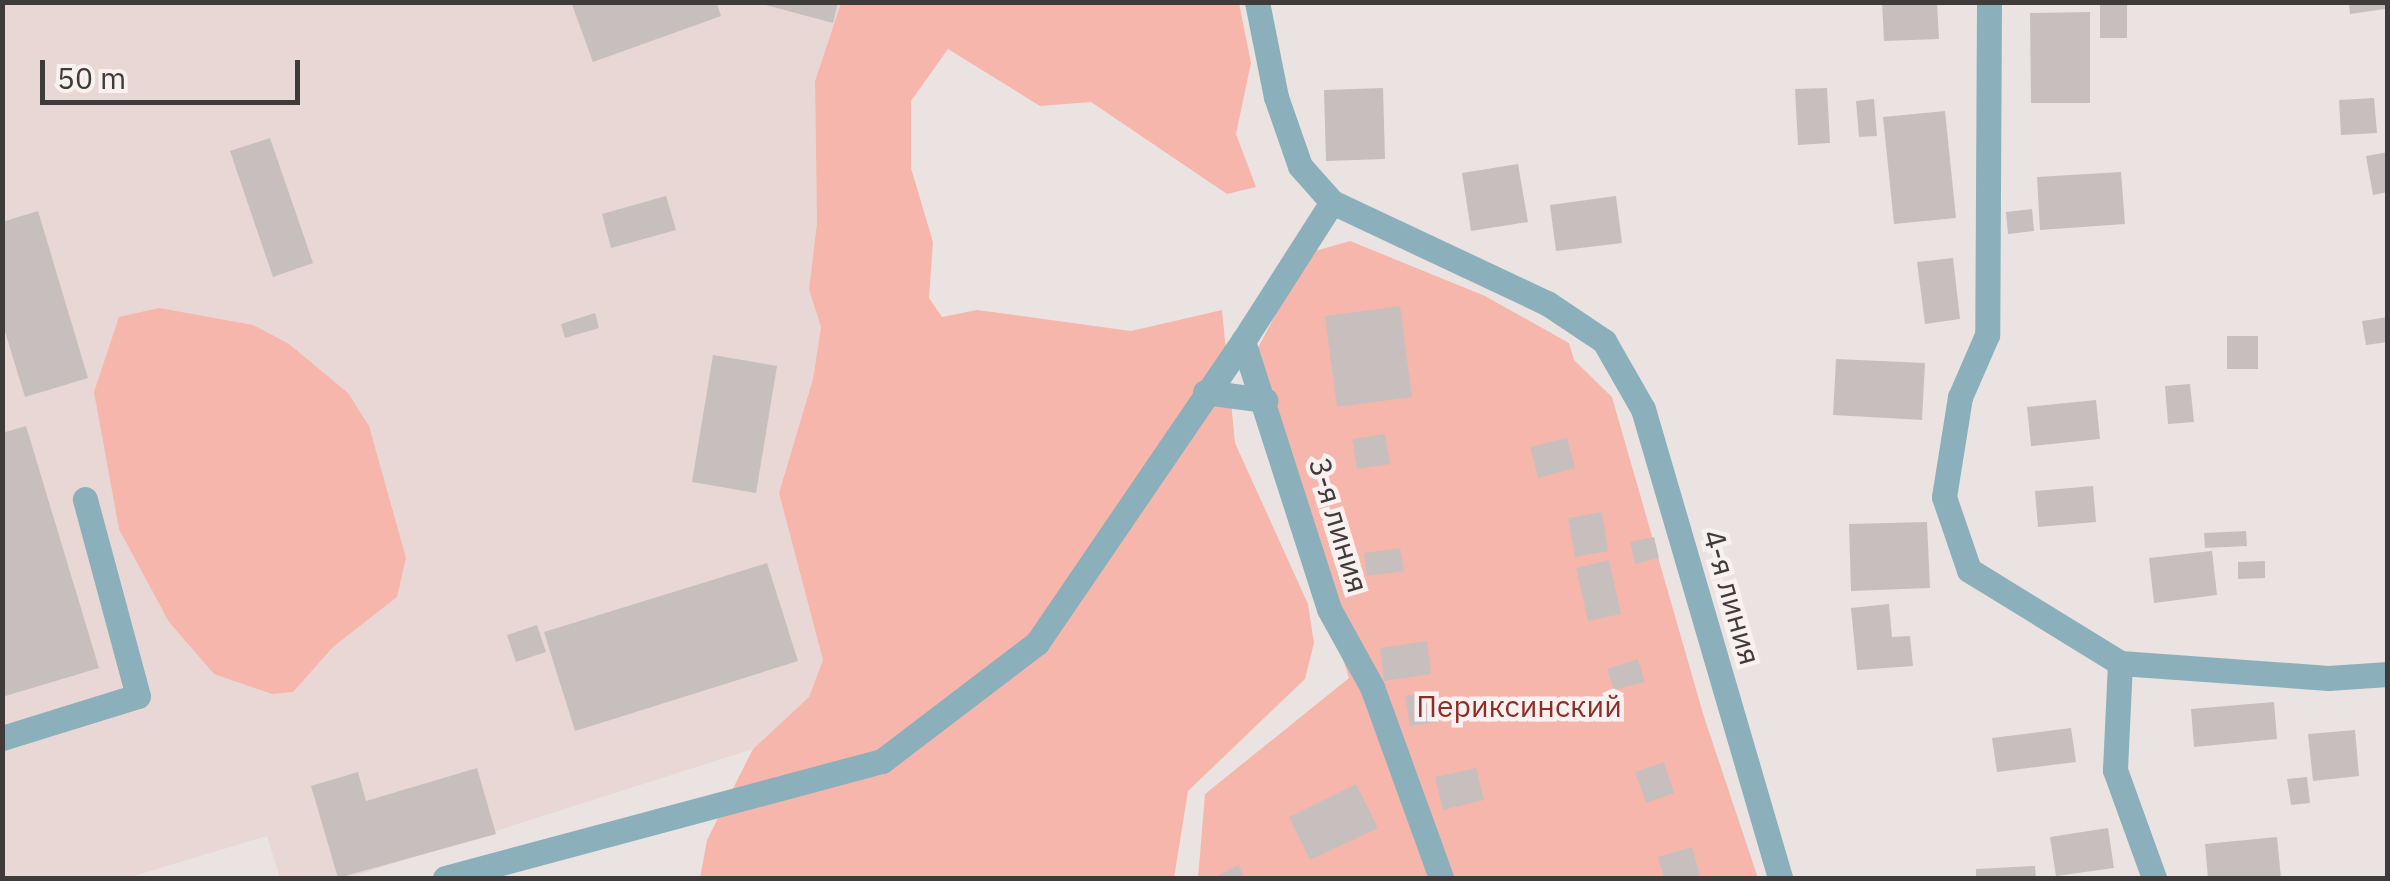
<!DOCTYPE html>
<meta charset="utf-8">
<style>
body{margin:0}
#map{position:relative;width:2390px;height:881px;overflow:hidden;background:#ebe3e2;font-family:"IBM Plex Sans",sans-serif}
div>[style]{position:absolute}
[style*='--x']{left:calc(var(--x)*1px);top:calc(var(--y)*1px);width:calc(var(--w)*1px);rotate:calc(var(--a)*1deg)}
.built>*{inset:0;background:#e8d7d4}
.green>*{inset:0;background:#f6b6ac}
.building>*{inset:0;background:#c7bfbd}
.minor>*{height:25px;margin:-12.5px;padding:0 12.5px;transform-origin:12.5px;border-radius:12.5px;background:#8bb0bb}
span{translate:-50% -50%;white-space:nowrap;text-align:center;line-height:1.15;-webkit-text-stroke:9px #f9f0ef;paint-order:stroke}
.street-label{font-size:30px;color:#3e3b3a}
.park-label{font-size:30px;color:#892f28}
.frame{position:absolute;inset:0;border:5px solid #3e3b3a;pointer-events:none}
.scale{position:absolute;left:40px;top:60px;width:260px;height:45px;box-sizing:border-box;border:5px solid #3e3b3a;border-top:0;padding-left:12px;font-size:30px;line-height:35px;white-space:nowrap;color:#3e3b3a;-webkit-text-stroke:8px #f9f0ef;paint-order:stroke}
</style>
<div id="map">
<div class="built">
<i style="clip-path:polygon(2px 3px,841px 3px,815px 81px,817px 223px,809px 290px,821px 327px,813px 379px,779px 493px,823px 660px,809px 697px,753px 749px,348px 878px,280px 878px,267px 836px,127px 878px,3px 878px)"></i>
</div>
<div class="green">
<i style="clip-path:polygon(841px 3px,1239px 3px,1251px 63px,1236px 134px,1256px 187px,1227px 194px,1091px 102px,1040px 106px,948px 49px,911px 101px,911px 168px,933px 242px,929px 298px,942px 317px,977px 310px,1131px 331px,1222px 310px,1235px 443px,1308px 604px,1314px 643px,1305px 679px,1188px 791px,1174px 878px,700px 878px,707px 840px,753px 749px,809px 697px,823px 660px,779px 493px,813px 379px,821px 327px,809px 290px,817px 223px,815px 81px)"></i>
<i style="clip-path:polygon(1350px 241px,1485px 296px,1569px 343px,1574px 360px,1612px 397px,1704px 717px,1758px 878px,1198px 878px,1205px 794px,1349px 678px,1249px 365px,1308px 253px)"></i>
<i style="clip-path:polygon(159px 308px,253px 325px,289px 344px,348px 393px,369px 426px,406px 558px,397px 597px,333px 647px,293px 692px,272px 694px,214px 674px,169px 622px,119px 529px,94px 392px,119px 317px)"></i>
</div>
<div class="building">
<i style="clip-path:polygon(571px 2px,716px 2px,721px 16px,593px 62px)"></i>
<i style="clip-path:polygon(755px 2px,838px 2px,833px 23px)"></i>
<i style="clip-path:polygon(1882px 2px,1937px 2px,1939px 39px,1884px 41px)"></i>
<i style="clip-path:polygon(2100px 2px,2127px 2px,2127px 38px,2100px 38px)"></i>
<i style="clip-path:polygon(2349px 2px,2385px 2px,2385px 9px,2350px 14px)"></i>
<i style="clip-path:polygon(2090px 12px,2090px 103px,2031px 103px,2030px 13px)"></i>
<i style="clip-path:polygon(1383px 88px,1385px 159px,1326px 161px,1324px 90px)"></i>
<i style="clip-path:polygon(1827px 88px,1830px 143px,1798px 145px,1795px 89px)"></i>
<i style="clip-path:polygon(2374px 98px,2377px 133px,2341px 135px,2339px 100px)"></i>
<i style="clip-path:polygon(1874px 99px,1877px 136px,1859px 137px,1856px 101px)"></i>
<i style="clip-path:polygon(1945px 111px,1956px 218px,1894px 224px,1883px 117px)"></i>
<i style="clip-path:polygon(270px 138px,313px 263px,273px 277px,230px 151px)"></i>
<i style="clip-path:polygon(2388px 152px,2388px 192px,2373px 195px,2366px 156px)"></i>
<i style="clip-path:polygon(1518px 164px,1528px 222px,1471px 231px,1462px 173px)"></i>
<i style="clip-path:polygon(2121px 172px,2125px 224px,2040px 230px,2037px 177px)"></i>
<i style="clip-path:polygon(666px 196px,676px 230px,611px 248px,602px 214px)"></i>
<i style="clip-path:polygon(1616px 196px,1622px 243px,1556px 251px,1550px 205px)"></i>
<i style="clip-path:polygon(2032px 209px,2034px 231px,2008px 234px,2006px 212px)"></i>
<i style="clip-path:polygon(38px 211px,88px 378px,25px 397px,2px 322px,2px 222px)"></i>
<i style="clip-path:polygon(1953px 258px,1960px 319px,1925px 324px,1917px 262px)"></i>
<i style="clip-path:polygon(1400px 306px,1412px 397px,1337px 407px,1325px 316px)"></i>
<i style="clip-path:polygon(595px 313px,599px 328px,565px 338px,561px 324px)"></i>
<i style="clip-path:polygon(2388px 317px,2388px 342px,2366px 345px,2362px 321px)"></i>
<i style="clip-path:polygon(2227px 336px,2258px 336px,2258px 369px,2227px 369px)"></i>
<i style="clip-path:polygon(713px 355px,777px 366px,756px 493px,692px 482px)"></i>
<i style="clip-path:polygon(1836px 359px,1925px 363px,1922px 420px,1833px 415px)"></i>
<i style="clip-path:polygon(2190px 384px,2194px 422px,2168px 424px,2165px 386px)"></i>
<i style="clip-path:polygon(2096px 400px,2100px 439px,2031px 446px,2027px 407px)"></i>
<i style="clip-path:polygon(26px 426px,99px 668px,2px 697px,2px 433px)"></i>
<i style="clip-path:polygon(1385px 434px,1390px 464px,1357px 469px,1352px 439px)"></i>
<i style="clip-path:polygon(1567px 438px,1575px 468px,1538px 478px,1530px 447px)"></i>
<i style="clip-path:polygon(2093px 486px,2096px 522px,2038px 527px,2035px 491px)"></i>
<i style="clip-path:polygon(1602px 512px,1608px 551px,1575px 557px,1568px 518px)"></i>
<i style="clip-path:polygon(1927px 522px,1930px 588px,1851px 591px,1849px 524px)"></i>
<i style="clip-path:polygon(2246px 531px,2247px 546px,2205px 548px,2204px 533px)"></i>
<i style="clip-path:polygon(1654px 537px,1659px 558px,1635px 564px,1630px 542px)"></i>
<i style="clip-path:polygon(1400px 548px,1404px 571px,1367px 576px,1364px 553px)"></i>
<i style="clip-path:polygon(2212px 551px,2217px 595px,2154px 603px,2149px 558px)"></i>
<i style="clip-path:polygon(1609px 560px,1621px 614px,1588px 621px,1576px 568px)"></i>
<i style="clip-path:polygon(2265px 561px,2265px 578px,2238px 579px,2238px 562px)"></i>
<i style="clip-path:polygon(767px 563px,798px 661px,575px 731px,544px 632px)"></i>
<i style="clip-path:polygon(1889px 604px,1892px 637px,1910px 636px,1913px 666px,1857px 670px,1851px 608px)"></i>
<i style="clip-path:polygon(537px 625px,546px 652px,516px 662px,507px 635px)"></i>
<i style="clip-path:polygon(1427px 641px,1431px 674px,1384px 681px,1380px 648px)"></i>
<i style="clip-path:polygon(1638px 659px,1645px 682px,1614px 690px,1607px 669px)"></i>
<i style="clip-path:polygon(1433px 691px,1438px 722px,1410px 726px,1405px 696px)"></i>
<i style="clip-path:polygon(2274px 702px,2277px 739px,2194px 747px,2191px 709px)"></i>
<i style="clip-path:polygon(2071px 728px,2076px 762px,1997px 772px,1992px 738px)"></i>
<i style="clip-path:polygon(2355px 730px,2359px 776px,2313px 781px,2308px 734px)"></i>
<i style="clip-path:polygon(1664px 762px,1674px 793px,1646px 803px,1635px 772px)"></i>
<i style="clip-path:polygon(477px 768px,496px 834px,338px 878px,311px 786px,358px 772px,366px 801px)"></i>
<i style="clip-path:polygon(1476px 768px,1484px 800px,1443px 810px,1435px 777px)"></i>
<i style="clip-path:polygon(2307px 777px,2310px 803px,2291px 805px,2287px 779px)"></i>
<i style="clip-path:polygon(1356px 784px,1378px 828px,1310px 860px,1289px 817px)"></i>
<i style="clip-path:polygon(2108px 828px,2114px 868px,2056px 876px,2050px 837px)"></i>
<i style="clip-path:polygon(2277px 837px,2281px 878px,2208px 878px,2205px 844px)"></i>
<i style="clip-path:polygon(1692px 847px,1700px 876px,1664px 878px,1658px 857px)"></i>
<i style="clip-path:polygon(1238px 865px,1245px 878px,1213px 878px)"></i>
<i style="clip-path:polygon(2035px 866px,2036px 878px,1976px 878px,1976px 869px)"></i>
</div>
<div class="minor">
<i style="--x:1257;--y:2;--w:97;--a:78.7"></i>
<i style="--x:1276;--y:97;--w:73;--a:70.8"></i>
<i style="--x:1300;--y:166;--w:48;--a:48.4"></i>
<i style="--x:1332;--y:202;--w:238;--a:25.2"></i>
<i style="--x:1547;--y:303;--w:69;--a:33.7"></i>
<i style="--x:1604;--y:341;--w:78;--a:60.2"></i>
<i style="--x:1643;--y:409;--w:489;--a:73.7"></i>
<i style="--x:1989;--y:2;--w:333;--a:90.3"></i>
<i style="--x:1987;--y:335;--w:68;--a:113.5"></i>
<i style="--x:1960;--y:397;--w:101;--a:99.1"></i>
<i style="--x:1944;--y:497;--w:77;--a:71.1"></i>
<i style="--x:1969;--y:570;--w:177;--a:31.6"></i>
<i style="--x:2120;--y:663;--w:107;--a:92.7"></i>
<i style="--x:2115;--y:770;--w:115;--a:70.1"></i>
<i style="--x:1332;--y:202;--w:165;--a:122.6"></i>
<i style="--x:1243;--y:341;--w:281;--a:72.2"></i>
<i style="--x:1329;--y:609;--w:89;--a:61.1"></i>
<i style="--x:1372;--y:687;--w:203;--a:70.1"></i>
<i style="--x:1205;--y:392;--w:61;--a:7.6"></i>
<i style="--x:2120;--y:663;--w:209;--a:4.1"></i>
<i style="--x:2328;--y:678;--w:60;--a:-3.8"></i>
<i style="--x:2;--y:738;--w:142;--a:-17.2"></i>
<i style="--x:138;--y:696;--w:204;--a:-105.1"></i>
<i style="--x:445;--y:878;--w:452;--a:-15"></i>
<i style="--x:882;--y:761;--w:195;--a:-37.3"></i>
<i style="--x:1037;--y:643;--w:366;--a:-55.7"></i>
</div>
<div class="street-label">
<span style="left:1339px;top:525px;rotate:73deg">3-я линия</span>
<span style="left:1732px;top:597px;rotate:74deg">4-я линия</span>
</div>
<div class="park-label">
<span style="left:1519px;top:706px">Периксинский</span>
</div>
<div class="frame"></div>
<div class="scale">50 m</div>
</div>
